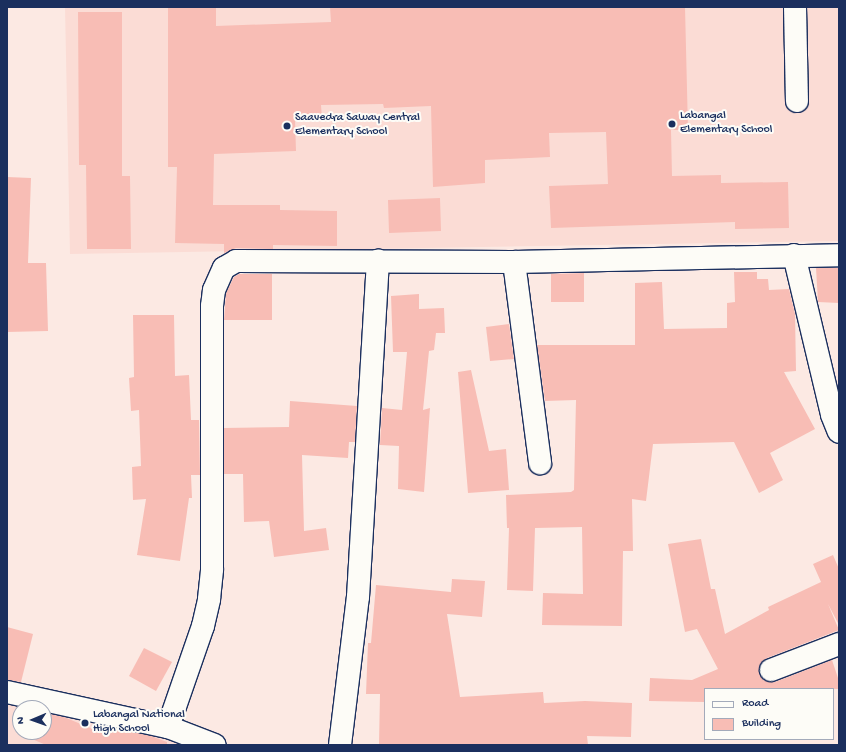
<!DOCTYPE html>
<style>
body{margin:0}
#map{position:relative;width:846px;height:752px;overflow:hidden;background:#fce9e3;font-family:"Gochi Hand",sans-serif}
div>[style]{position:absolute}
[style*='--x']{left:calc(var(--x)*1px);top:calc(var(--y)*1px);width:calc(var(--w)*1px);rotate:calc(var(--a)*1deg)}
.built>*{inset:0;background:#fbdcd5}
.building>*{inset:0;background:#f8bdb5}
.roads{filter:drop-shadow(1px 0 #1b2f5e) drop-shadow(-1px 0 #1b2f5e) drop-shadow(0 1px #1b2f5e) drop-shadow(0 -1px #1b2f5e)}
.street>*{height:22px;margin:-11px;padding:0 11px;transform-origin:11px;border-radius:11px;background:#fdfcf7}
.dots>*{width:11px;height:11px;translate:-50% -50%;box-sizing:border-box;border:2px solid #fdfcf7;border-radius:50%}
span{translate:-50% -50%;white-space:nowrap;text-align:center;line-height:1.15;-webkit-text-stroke:4px #fdfcf7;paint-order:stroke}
.poi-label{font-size:12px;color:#1b2f5e}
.left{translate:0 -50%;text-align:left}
.frame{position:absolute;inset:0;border:8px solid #1b2f5e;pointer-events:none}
.legend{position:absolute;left:704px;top:688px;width:130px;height:52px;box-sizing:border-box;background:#fdfcf7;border:1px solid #a3aaba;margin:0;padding:5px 7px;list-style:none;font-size:12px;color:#1b2f5e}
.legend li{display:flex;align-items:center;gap:8px;height:20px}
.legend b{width:20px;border:1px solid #a3aaba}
.north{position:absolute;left:12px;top:700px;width:40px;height:40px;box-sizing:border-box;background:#fdfcf7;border:1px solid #a3aaba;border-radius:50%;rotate:268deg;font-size:11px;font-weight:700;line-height:16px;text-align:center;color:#1b2f5e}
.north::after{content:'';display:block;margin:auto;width:14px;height:18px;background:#1b2f5e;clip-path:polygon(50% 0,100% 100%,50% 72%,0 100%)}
</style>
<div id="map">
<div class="built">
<i style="clip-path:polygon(65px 7px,839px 7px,839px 241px,70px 254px)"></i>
<i style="clip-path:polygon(evenodd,7px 697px,196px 745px,7px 745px,7px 697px,20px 708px,44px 708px,44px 732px,20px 732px,20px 708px)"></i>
</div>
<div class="building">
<i style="clip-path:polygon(168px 7px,216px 7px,216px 26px,331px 22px,330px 7px,685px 7px,688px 130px,671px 130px,672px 176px,721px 175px,721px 183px,788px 182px,789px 228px,735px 229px,735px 222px,551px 228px,549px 186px,608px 184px,606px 132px,549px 133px,550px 157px,485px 160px,485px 183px,433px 187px,431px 106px,384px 108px,383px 104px,321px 105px,322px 119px,295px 120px,296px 151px,214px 154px,213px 205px,280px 205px,280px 210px,337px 211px,337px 246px,273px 245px,273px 249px,236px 248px,224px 253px,224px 244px,175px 243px,177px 167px,168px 167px)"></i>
<i style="clip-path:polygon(78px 12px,122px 12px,122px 176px,130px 176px,131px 249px,87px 249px,86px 165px,79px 165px)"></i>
<i style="clip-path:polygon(7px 177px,31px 178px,28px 263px,46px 263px,48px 331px,7px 332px)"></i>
<i style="clip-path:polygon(440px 198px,441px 231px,389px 233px,388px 200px)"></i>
<i style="clip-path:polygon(816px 268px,839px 268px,839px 303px,818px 302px)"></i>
<i style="clip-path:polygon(734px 272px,757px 272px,757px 279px,768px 279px,769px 290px,789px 289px,795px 314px,796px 371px,784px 372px,815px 429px,770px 453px,783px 480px,759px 493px,734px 442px,653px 444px,646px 501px,632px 499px,633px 551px,623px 551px,622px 626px,542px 625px,543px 593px,583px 594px,582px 527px,535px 528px,533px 591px,507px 590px,509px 528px,507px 528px,506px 495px,571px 492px,574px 490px,576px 400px,545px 401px,537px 345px,635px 345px,635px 283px,662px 282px,664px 329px,727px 328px,727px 303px,735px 302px)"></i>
<i style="clip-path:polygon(584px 273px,584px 302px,551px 302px,551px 274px)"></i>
<i style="clip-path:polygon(239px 274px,272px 274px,272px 320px,224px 320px,226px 293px,234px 277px)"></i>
<i style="clip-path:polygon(419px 294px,419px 309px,444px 308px,445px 333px,436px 333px,434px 350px,429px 351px,423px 410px,430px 408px,424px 492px,398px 489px,399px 446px,380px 445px,382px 408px,402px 410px,407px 352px,393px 352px,391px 296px)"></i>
<i style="clip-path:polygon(133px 315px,174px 315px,175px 376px,189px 375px,191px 420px,199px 420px,200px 475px,191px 475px,192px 498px,189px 498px,180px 561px,137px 555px,146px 499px,133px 500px,132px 467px,141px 466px,139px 410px,131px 411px,129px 378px,134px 377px)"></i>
<i style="clip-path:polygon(509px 324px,514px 359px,490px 361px,486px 327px)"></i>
<i style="clip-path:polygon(471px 370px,489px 451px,506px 449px,509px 490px,468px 493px,458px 372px)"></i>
<i style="clip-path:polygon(290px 401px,357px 406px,355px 442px,349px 442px,348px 458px,302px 455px,304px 531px,326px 528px,329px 550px,274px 557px,269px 521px,244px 522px,243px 474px,224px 474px,224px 428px,289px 427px)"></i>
<i style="clip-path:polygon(701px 539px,711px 589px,715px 589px,725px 634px,769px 610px,768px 607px,821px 582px,813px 564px,833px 555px,839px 569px,839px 625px,828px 604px,839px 630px,767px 658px,759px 668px,763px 680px,775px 682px,832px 660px,839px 681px,839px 689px,705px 689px,705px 702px,649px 701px,650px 678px,692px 680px,718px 669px,697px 629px,685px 632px,668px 544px)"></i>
<i style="clip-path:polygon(452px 579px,485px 581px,482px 617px,447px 614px,460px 697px,543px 692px,544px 703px,585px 701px,632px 703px,631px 737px,587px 736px,588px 745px,379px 745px,380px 694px,366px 694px,368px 643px,371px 643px,376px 585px,451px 592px)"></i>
<i style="clip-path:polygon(7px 627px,33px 634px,21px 682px,7px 680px)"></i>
<i style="clip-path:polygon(144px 648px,172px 662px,156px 691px,129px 676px)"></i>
<i style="clip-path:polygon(44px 713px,64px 717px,95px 730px,97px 724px,151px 736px,167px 742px,167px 745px,46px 745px,18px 733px,20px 729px,20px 732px,44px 732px)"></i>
</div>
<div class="roads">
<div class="street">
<i style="--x:795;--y:7;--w:94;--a:88.8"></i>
<i style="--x:794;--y:255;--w:164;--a:76.6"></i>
<i style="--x:832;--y:415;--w:18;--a:68"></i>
<i style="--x:514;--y:262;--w:203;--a:82.6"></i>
<i style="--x:771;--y:670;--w:73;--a:-20.9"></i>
<i style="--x:7;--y:692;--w:165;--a:12.3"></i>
<i style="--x:168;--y:727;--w:50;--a:21"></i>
<i style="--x:168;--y:727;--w:107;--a:-70.9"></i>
<i style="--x:203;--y:626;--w:28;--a:-77"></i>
<i style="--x:209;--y:599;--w:30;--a:-84"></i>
<i style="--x:212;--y:569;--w:263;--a:-90"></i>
<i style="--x:212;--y:306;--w:16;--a:-83"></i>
<i style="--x:214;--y:290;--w:24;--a:-66"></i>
<i style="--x:224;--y:268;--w:14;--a:-30"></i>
<i style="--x:236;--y:261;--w:278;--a:0.2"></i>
<i style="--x:514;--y:262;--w:325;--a:-1.2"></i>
<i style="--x:340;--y:745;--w:149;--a:-83.1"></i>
<i style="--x:358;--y:597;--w:337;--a:-86.6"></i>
</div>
</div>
<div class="dots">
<i style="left:672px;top:124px;background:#1b2f5e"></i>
<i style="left:287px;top:126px;background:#1b2f5e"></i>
<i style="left:85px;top:723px;background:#1b2f5e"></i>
</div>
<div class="poi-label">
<span class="left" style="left:680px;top:124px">Labangal<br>Elementary School</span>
<span class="left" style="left:295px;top:126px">Saavedra Saway Central<br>Elementary School</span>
<span class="left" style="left:93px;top:723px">Labangal National<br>High School</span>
</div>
<div class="frame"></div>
<ul class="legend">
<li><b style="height:5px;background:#fdfcf7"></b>Road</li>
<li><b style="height:11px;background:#f8bdb5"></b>Building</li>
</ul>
<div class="north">N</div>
</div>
